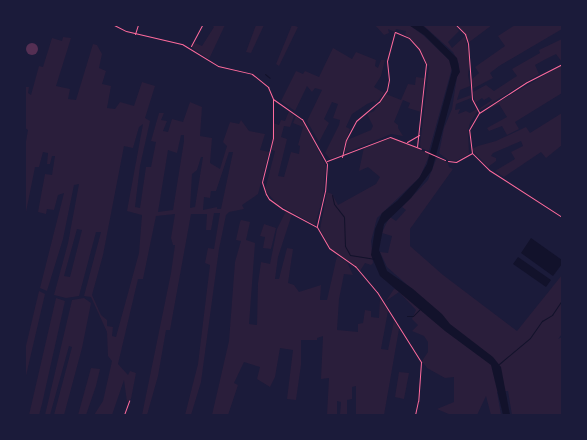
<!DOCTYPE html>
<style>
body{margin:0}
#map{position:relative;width:587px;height:440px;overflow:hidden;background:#1b1b3a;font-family:"Roboto Condensed",sans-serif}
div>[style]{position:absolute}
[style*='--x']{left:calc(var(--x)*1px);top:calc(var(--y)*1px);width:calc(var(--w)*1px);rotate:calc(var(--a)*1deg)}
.green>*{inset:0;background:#2a1e3b}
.water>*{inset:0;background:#12122b}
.stream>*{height:1px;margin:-0.5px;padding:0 0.5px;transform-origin:0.5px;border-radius:0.5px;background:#12122b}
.building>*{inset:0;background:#542f53}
.round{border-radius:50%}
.path>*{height:0.5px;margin:-0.25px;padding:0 0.25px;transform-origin:0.25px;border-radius:0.25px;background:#ff6b9d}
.service>*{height:0.5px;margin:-0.25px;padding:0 0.25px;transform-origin:0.25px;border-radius:0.25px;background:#ff6b9d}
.minor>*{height:1px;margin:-0.5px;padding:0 0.5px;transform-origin:0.5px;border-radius:0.5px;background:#ff6b9d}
span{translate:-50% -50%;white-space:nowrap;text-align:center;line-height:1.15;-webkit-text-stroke:4px #1b1b3a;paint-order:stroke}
.frame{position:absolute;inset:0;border:26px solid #1b1b3a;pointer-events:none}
</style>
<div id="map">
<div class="green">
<i style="clip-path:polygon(212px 25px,225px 25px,209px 59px,191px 47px,195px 43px,202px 46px,214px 27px)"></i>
<i style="clip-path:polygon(256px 25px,264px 25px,251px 53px,246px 52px)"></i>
<i style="clip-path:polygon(292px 25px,298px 27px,279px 66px,276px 64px)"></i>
<i style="clip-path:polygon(375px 25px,409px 25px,423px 35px,450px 61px,452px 68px,429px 151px,421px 148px,420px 145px,429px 67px,419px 49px,405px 34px,406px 31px,396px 29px,395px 32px,388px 29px,389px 33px,384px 35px)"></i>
<i style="clip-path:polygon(423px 25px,455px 25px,459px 31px,448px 42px,452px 48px,465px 36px,470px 59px,468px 75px,470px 86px,460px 90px,457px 100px,471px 95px,471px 98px,456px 104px,455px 110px,460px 109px,458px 114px,466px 111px,470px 113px,477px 109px,477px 112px,470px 123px,468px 130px,469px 154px,456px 161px,448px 160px,439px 153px,444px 128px,452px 109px,459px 64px,453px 52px)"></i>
<i style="clip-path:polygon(456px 25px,492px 25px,468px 43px,465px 33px)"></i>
<i style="clip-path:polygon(515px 25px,562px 25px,562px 29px,499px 66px,490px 73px,493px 78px,472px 89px,471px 80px,479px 73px,475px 67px,505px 46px,498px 36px)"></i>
<i style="clip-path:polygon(evenodd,63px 37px,71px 38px,56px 86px,70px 89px,68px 99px,76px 100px,93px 44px,97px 45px,102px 54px,99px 68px,106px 71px,102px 84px,111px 86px,107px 108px,115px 109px,120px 102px,134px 106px,142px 82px,155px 86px,145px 118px,150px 121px,140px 166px,135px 207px,140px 208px,146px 167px,151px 167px,156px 142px,151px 141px,159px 113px,164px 113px,161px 120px,167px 121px,163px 131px,168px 132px,172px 119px,183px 122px,190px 102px,202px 107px,200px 136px,212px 138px,210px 163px,220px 169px,227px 146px,223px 142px,230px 122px,239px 124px,241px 120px,249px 131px,265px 134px,260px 150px,269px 152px,258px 194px,242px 205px,244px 209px,229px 212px,226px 215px,219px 249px,201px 382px,191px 415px,185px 415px,198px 364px,210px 265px,205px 263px,208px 248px,214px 249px,220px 213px,214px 213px,211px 230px,206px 230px,207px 214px,191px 214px,170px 330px,166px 330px,158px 376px,147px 415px,142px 415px,171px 273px,175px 245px,173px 245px,171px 238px,175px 214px,156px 216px,143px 279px,138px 279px,118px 364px,128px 375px,130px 371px,136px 373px,131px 399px,127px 402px,124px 380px,112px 415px,94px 415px,103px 401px,112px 361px,108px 356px,107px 332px,91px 297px,84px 296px,101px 232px,96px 232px,79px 296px,66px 298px,54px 295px,68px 243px,79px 184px,74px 185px,63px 239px,47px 291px,40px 288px,64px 193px,58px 195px,54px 210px,47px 209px,46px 214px,38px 212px,45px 174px,52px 175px,55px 156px,52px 156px,50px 164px,47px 164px,48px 153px,43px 152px,39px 167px,35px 167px,25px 217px,25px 147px,28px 130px,25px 128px,25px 87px,29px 87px,28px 93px,31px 95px,39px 66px,43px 67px,52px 38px,62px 41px,63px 37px,143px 124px,127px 211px,142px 215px,139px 253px,116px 337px,112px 336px,113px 327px,107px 326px,107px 320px,101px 315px,92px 295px,103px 255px,124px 146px,133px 148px,139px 127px,143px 124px,63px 37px,181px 135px,184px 135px,184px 141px,173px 210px,158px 212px,168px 150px,177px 153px,181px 135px,63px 37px,229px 152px,233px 152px,221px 209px,217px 209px,217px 207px,203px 210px,204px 197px,210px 198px,211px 191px,216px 191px,229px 152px,63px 37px,201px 157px,203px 157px,195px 207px,190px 208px,192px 174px,197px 170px,201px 157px,63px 37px,77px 229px,82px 230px,70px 277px,64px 276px,77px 229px)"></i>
<i style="clip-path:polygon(562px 39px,562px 62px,556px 54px,544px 60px,535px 65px,539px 74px,480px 110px,479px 109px,492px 100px,489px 97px,484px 100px,482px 98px,475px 103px,473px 92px,486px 85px,494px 91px,517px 76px,512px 69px,540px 53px,539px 50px)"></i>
<i style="clip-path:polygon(333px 48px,352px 59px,356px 52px,376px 60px,375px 66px,378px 68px,381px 60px,385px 60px,381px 76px,374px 87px,384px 93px,376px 103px,374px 101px,367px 104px,352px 114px,346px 127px,350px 129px,341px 155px,330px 159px,325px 153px,339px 125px,340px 120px,333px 118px,338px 104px,332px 102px,324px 119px,329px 123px,319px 142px,307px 121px,322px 90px,315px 88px,312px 92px,307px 86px,295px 111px,281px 101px,296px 71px,303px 74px,305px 71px,319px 77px)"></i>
<i style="clip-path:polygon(562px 65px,562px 93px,515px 122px,519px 129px,507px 135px,502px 126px,489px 131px,487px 128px,507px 117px,499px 104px,483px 111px)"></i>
<i style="clip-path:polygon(416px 77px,424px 78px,421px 112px,408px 108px,410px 103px,403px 100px,394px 122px,398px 125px,398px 128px,403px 136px,391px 134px,345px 153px,347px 140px,371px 130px,373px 126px,367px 114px,374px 111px,386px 94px,401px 100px,408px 84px,415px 85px)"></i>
<i style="clip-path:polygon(289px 111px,294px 116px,290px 127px,284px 126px,281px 137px,287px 139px,278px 176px,284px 177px,291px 152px,299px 154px,300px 146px,298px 145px,303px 127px,293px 123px,296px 116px,306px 126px,326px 166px,323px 197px,315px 225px,277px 204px,265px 190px,274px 155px,275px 151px,271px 150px,273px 123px,279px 125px,281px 120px,285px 121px)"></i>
<i style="clip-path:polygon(562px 113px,562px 145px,546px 158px,541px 152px,504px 177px,495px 171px,515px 159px,511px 152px,523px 146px,521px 141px,493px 153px,491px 156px,496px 158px,496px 161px,488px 167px,474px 152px,472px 149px,478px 146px,496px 141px,526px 127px,530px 133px)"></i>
<i style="clip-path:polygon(392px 137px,429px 154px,429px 156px,420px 177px,377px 218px,371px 241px,373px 263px,371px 265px,365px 263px,360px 271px,330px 248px,320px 229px,327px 192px,332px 194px,338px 205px,376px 184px,380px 177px,368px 167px,359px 171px,364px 147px)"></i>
<i style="clip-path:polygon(437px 157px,448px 163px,449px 167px,453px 169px,410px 229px,410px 246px,443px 275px,517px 331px,562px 275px,562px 334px,558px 339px,562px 337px,562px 415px,512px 415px,508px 391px,497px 392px,501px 415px,491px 415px,486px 396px,477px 415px,451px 415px,437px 409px,454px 402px,454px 377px,445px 378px,427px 368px,422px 361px,428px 352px,428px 342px,424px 336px,412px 331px,418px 325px,412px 319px,416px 310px,399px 292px,386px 301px,394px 289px,401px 291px,418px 307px,422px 298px,387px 267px,380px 252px,388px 253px,392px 236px,382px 233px,386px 224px,390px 217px,396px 221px,406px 210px,402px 207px,428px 180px)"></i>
<i style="clip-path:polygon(286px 211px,292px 214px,278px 257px,275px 279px,279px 279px,287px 248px,293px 249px,288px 283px,294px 285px,299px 292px,321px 285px,320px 300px,327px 300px,337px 256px,347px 262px,353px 275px,344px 274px,339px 299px,337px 330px,358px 332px,358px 324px,363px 323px,365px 310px,371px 311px,371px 317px,379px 318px,380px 299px,388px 311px,381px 349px,388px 350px,394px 321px,399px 329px,384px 415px,356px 415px,356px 386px,352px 387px,352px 399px,347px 400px,347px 415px,340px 415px,341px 402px,337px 401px,337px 415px,327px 415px,329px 378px,321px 379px,323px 336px,317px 338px,317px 340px,301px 340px,301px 365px,296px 400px,287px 399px,293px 350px,280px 348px,275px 377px,270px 387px,257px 379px,260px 367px,244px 362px,234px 383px,238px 385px,228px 415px,212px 415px,229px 341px,235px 262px,241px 241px,236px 240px,240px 222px,241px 220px,250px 222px,246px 240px,255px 243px,249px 324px,257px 325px,258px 283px,261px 262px,270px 264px,277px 229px)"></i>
<i style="clip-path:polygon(264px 224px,276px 228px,271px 249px,263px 248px,265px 237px,260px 236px)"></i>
<i style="clip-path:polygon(39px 291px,45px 294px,25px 380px,25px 350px)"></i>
<i style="clip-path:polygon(56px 298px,65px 301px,42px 404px,39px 415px,29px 415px)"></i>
<i style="clip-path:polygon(84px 298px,91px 303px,82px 348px,64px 415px,54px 415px,72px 347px,69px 346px,50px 415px,45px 415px,72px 300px)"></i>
<i style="clip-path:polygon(91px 368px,100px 369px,96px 386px,86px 415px,78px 415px)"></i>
<i style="clip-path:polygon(399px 372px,409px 373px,404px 399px,395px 397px)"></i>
</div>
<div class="water">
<i style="clip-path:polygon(409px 25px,422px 25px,430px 32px,457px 58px,460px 72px,457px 77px,432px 170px,411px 198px,384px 224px,379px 250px,387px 271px,413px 289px,442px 314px,450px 324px,493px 357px,501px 367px,510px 415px,503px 415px,491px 365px,445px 331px,380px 276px,371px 255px,375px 229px,382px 213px,397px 201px,419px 178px,427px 164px,452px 71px,449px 60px,424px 35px)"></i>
<i style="clip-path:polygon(531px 238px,562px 260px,562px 264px,553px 276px,521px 253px)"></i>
<i style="clip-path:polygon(518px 257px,551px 280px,546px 287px,513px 264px)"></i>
</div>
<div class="stream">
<i style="--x:265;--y:74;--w:6;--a:39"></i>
<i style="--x:332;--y:195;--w:9;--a:77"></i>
<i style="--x:334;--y:204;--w:16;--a:52"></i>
<i style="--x:344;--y:217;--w:29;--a:88"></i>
<i style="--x:345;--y:246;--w:10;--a:61"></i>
<i style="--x:350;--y:255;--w:24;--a:9"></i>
<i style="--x:407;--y:316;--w:6;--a:0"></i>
<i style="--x:413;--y:316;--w:11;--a:-45"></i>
<i style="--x:499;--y:364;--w:40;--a:-40"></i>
<i style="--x:530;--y:338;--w:21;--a:-55"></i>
<i style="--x:542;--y:321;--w:12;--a:-31"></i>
<i style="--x:552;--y:315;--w:18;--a:-56"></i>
</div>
<div class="building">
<i class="round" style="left:26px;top:43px;width:12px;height:12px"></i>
</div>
<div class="path">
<i style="--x:425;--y:151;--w:22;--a:24"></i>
</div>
<div class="service">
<i style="--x:124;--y:415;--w:15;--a:-70"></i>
</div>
<div class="minor">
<i style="--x:114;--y:25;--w:13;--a:27"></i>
<i style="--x:126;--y:31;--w:57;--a:13.1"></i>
<i style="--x:182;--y:44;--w:42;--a:31.4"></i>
<i style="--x:218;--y:66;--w:35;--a:13"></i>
<i style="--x:252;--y:74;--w:21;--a:39"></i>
<i style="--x:268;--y:87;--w:13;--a:67"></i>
<i style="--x:273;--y:99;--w:35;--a:35"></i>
<i style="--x:302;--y:119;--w:51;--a:60.9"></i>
<i style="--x:327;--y:164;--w:27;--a:94"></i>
<i style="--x:325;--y:191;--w:36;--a:103"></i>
<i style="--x:456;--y:25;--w:13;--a:45"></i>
<i style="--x:465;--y:34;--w:9;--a:72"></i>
<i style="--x:468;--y:43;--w:56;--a:85.9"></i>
<i style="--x:472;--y:99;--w:15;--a:62"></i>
<i style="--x:135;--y:34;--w:9;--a:-72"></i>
<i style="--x:191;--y:46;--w:24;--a:-62"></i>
<i style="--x:273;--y:99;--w:39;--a:90"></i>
<i style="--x:273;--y:138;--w:45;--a:104"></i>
<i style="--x:262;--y:182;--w:13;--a:72"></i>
<i style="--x:266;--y:194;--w:6;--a:59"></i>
<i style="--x:269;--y:199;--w:17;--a:36"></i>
<i style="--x:283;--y:209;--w:38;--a:28"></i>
<i style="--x:317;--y:227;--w:24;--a:60"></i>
<i style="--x:329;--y:248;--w:32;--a:35"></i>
<i style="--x:355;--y:266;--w:34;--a:50"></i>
<i style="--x:377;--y:292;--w:83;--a:57.8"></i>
<i style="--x:421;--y:362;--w:39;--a:94"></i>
<i style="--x:418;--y:401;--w:14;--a:102"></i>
<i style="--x:407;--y:142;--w:14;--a:-30"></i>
<i style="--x:472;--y:153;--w:24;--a:45"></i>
<i style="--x:489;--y:170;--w:87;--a:32.8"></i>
<i style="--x:342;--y:157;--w:17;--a:-77"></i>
<i style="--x:346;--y:140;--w:21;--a:-62"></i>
<i style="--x:356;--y:121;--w:30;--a:-40"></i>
<i style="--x:379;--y:102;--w:14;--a:-56"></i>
<i style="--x:387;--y:90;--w:10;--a:-79"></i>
<i style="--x:389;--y:80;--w:19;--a:-96"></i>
<i style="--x:387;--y:61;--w:30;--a:-75"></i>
<i style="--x:395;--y:32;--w:15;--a:23"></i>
<i style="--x:409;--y:38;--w:15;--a:48"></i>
<i style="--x:419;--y:49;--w:17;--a:65"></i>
<i style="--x:426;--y:64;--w:83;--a:96.2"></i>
<i style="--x:327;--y:161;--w:67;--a:-20.9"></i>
<i style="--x:390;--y:137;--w:33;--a:21"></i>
<i style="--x:448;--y:161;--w:8;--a:7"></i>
<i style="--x:456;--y:162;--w:18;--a:-29"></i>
<i style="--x:472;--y:153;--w:23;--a:-97"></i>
<i style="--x:469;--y:130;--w:20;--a:-60"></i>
<i style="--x:479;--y:113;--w:57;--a:-32.9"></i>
<i style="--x:527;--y:82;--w:39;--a:-27"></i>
</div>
<div class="frame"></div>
</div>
